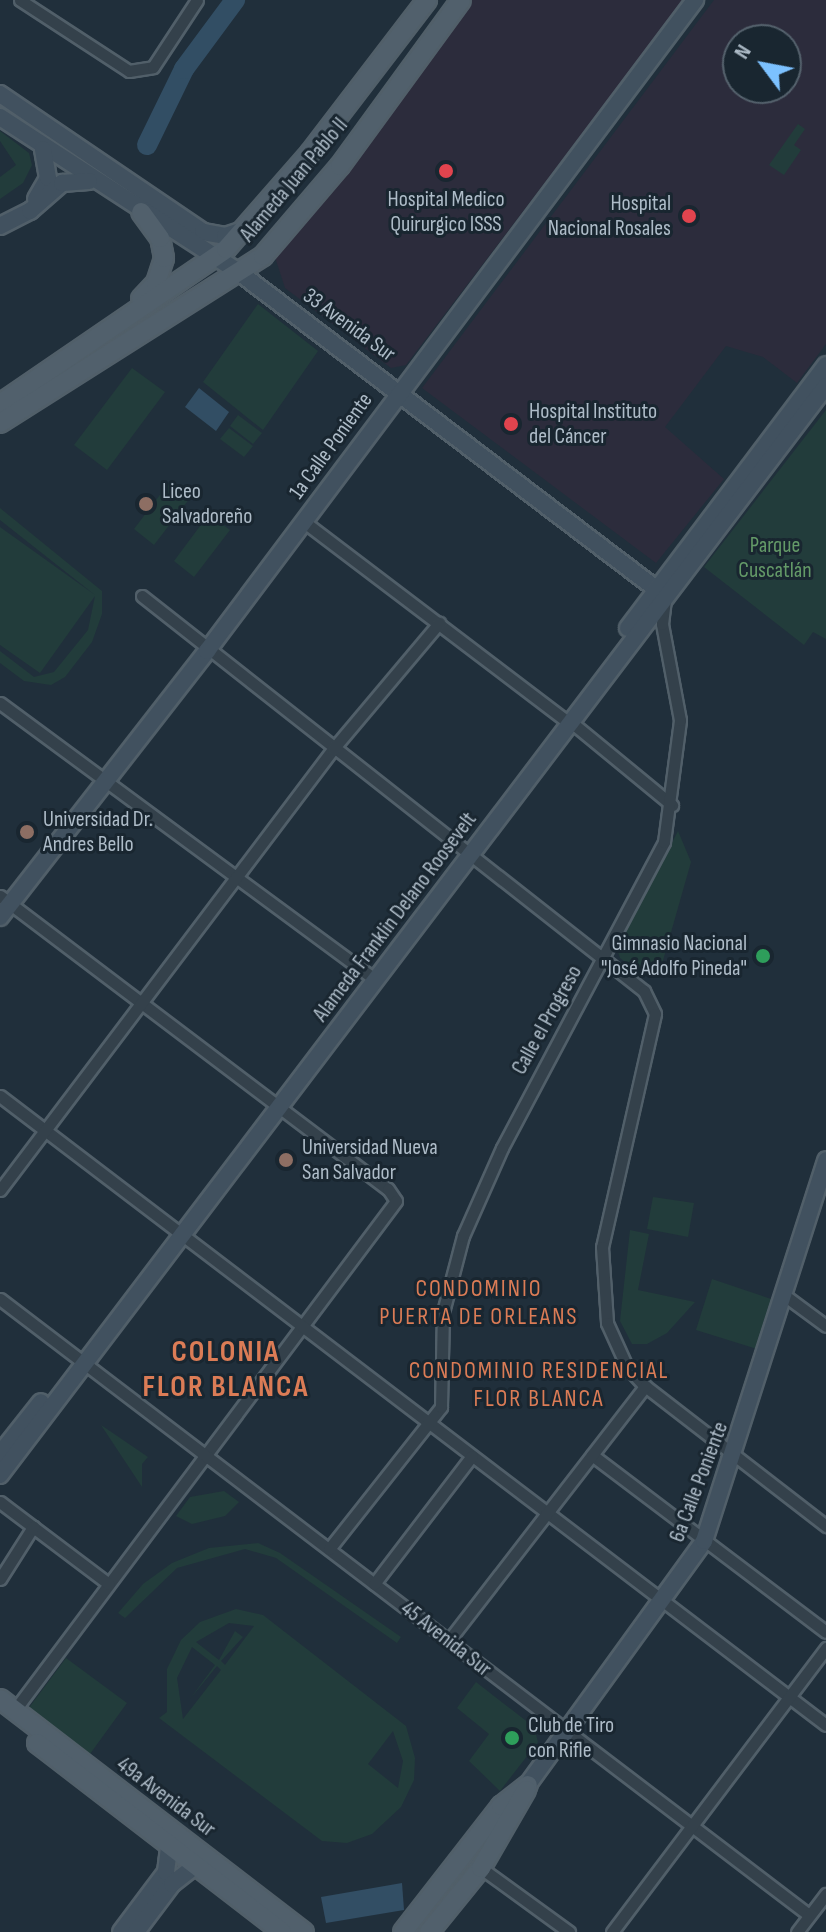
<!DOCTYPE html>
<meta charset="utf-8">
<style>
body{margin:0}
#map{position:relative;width:826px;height:1932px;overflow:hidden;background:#202f3b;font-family:"Sofia Sans Condensed",sans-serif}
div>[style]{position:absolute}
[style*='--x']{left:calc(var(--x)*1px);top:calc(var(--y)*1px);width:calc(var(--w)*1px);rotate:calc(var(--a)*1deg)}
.medical>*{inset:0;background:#2c2c3c}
.green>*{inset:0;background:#223c3b}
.water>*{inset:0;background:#324e64}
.river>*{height:20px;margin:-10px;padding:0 10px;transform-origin:10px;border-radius:10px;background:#324e64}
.roads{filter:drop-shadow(2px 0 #515f69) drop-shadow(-2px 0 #515f69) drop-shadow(0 2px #515f69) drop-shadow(0 -2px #515f69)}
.street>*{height:11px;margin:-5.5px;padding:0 5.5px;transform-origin:5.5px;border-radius:5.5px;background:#34414b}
.secondary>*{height:16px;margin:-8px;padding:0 8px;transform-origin:8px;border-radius:8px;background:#41515f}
.primary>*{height:18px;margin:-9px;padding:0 9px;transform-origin:9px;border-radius:9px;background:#51606c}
.dots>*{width:22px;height:22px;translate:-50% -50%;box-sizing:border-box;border:4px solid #192630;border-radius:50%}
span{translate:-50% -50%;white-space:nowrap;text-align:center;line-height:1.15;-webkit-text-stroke:6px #192630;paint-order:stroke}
.street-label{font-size:22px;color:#aebcc8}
.poi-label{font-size:22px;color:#aebcc8}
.right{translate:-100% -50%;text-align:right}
.left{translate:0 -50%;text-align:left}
.park-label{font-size:22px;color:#649a68}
.neighbourhood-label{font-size:24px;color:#db7c56;letter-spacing:2px}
.district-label{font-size:30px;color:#db7c56;font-weight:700;letter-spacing:2px}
.north{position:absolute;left:722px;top:24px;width:80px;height:80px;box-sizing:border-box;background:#192630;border:2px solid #55626d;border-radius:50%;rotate:302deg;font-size:22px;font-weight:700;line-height:32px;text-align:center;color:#aebcc8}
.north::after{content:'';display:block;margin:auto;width:28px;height:36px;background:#7cc1ff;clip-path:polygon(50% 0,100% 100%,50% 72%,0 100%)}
</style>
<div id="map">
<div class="medical">
<i style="clip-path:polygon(471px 0,684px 0,406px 365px,391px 368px,285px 288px,275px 257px)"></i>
<i style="clip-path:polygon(evenodd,714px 0,826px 0,826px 344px,797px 383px,763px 357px,726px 346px,665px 427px,724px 479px,656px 563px,422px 388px,714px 0,738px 40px,786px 40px,786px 88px,738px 88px,738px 40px)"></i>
</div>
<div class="green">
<i style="clip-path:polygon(798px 124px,805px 129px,794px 145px,801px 150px,784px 175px,769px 165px)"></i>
<i style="clip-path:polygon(0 131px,29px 153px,32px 165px,23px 183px,0 199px,0 177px,16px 165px,0 141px)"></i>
<i style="clip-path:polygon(258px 304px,318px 351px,263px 430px,203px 382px)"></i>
<i style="clip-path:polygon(132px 368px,165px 392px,107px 470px,74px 445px)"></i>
<i style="clip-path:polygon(826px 410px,826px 639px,813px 632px,804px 645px,704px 567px)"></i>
<i style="clip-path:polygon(238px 415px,262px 433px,253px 444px,230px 426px)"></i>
<i style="clip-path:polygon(229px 428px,253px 446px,244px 457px,220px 439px)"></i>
<i style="clip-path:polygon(169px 483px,190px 498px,154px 545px,134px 529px)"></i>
<i style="clip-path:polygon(0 508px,102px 591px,102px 614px,92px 642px,65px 677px,51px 685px,24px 681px,0 663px,0 651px,34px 677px,54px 672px,88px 630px,95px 596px,40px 673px,0 645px,0 527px,95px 595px,0 520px)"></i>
<i style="clip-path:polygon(209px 514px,230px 530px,194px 577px,174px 561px)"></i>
<i style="clip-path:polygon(678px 831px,691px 862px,662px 964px,641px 975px,620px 958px,617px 949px)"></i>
<i style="clip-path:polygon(653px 1197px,694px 1203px,688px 1237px,647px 1229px)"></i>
<i style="clip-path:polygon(630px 1230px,649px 1234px,638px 1290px,695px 1302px,667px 1333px,647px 1344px,632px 1344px,620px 1321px)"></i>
<i style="clip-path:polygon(712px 1279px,774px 1300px,757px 1349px,696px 1330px)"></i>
<i style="clip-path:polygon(101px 1425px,148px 1457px,142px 1464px,142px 1487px)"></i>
<i style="clip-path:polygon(224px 1491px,239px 1502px,225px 1516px,192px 1524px,176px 1516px,190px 1497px)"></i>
<i style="clip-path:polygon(258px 1543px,280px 1553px,401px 1637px,397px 1643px,276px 1558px,245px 1549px,177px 1568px,125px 1618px,118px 1613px,143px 1584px,172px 1563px,209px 1548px)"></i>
<i style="clip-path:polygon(evenodd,236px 1609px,263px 1615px,406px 1726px,415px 1758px,414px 1780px,401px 1807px,372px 1834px,347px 1843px,322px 1841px,159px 1718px,167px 1712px,167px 1669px,181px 1640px,200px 1622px,236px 1609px,229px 1623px,254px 1626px,225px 1665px,221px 1661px,243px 1637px,235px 1631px,219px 1660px,196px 1642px,229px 1623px,236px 1609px,192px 1647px,215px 1665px,190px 1699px,217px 1666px,221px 1670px,183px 1719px,177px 1678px,192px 1647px,236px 1609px,393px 1731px,403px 1761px,398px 1788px,368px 1764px,393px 1731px)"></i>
<i style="clip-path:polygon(66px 1658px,127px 1703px,90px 1754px,28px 1709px)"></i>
<i style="clip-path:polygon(476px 1682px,534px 1727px,538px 1742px,500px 1791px,469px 1761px,489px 1734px,457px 1708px)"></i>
</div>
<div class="water">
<i style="clip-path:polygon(199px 388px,229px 412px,216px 431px,185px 407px)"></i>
<i style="clip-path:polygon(402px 1883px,404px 1910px,326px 1923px,321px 1897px)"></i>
</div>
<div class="river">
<i style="--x:147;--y:145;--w:85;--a:-64"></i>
<i style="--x:184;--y:69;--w:86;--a:-53.5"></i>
</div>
<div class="roads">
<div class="street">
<i style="--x:20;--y:0;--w:130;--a:33.1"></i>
<i style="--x:129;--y:71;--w:24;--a:-9"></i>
<i style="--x:153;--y:67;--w:80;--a:-56.7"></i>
<i style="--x:303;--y:521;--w:326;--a:37.2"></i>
<i style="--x:142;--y:596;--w:639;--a:38.2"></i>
<i style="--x:644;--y:991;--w:25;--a:64"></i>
<i style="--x:655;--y:1014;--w:239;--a:102.8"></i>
<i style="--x:602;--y:1247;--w:76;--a:86.2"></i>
<i style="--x:607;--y:1323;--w:48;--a:65.6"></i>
<i style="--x:627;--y:1367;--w:26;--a:47"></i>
<i style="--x:645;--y:1386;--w:229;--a:37.7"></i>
<i style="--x:0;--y:703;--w:466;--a:36.4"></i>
<i style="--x:571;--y:722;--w:131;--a:39.4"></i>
<i style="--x:0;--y:896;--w:486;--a:37.1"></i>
<i style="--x:388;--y:1189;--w:14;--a:56"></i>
<i style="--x:396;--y:1201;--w:637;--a:126.83"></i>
<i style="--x:0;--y:1096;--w:1038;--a:37.29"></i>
<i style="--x:0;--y:1190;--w:553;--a:-52.94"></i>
<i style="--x:333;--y:749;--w:165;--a:-49.9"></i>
<i style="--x:784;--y:1295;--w:52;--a:36.4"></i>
<i style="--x:0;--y:1299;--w:1017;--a:37.29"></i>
<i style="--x:592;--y:1455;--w:293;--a:37.1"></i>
<i style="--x:0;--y:1502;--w:136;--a:37"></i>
<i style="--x:329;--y:1549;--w:181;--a:-51.7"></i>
<i style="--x:441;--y:1407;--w:95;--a:-88.8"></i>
<i style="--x:443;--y:1312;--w:79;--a:-75.3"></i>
<i style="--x:463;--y:1236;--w:96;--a:-66.1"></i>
<i style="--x:502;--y:1148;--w:346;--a:-62.1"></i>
<i style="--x:664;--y:842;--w:123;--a:-82.5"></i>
<i style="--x:680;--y:720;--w:98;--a:-100.6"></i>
<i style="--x:662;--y:624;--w:24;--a:-83"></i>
<i style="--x:0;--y:1579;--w:62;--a:-57.6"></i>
<i style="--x:374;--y:1584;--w:161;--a:-52.6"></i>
<i style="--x:449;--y:1640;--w:321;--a:-52.3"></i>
<i style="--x:481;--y:1868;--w:109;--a:36"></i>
<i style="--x:612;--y:1932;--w:356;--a:-53"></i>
<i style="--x:797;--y:1932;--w:48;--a:-52.7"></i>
</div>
<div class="secondary">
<i style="--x:0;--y:94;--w:245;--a:34.2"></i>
<i style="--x:203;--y:232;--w:22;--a:10"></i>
<i style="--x:225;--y:236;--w:22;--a:-18"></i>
<i style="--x:0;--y:117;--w:286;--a:33"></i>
<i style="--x:240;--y:273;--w:532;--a:37.21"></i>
<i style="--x:36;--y:199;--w:24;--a:-60"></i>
<i style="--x:48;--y:178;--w:29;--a:-100"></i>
<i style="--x:0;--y:226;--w:34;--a:-27"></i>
<i style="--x:30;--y:211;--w:43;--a:-41.2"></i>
<i style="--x:62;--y:183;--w:27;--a:-4"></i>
<i style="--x:628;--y:628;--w:329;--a:-53"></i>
<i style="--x:0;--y:917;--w:337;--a:-52.1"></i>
<i style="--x:207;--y:651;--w:814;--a:-53.14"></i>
<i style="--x:0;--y:1454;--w:66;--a:-51.7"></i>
<i style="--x:0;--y:1475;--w:1367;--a:-52.82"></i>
<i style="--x:521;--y:1794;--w:312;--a:-54.1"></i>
<i style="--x:704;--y:1541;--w:400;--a:-72.2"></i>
<i style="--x:121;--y:1932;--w:75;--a:-53.1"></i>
<i style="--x:166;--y:1872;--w:24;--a:-83"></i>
<i style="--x:136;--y:1932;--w:60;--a:-53.1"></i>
<i style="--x:172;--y:1884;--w:28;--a:-38"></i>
</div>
<div class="primary">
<i style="--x:141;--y:299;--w:22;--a:-47"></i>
<i style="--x:156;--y:283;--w:26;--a:-72"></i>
<i style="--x:164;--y:258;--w:20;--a:-101"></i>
<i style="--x:160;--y:238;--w:32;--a:-126"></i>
<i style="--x:0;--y:404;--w:274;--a:-34.4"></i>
<i style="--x:226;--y:249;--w:128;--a:-48.8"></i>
<i style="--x:310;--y:153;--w:193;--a:-52.6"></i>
<i style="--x:0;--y:423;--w:312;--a:-32.4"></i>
<i style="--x:263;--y:256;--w:118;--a:-49.5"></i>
<i style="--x:340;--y:166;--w:205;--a:-53.9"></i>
<i style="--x:0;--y:1699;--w:383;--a:37.5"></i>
<i style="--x:37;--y:1743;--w:309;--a:37.6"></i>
<i style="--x:403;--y:1932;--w:160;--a:-52.1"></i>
<i style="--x:501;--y:1806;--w:34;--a:-38"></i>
<i style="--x:429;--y:1932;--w:82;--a:-50.9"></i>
<i style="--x:481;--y:1868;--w:90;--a:-60"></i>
</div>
</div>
<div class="dots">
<i style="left:446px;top:171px;background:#e0444e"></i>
<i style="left:689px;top:216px;background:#e0444e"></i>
<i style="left:511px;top:424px;background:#e0444e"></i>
<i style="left:146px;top:504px;background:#8d6e63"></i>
<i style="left:27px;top:832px;background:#8d6e63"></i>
<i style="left:763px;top:956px;background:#2e9e5b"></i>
<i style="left:286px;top:1160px;background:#8d6e63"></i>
<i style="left:512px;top:1738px;background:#2e9e5b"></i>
</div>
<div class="street-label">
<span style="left:294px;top:180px;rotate:-50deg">Alameda Juan Pablo II</span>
<span style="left:349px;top:325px;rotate:36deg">33 Avenida Sur</span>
<span style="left:331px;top:446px;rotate:-54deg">1a Calle Poniente</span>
<span style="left:395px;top:917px;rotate:-53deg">Alameda Franklin Delano Roosevelt</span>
<span style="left:547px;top:1020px;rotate:-61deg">Calle el Progreso</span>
<span style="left:699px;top:1482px;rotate:-69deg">6a Calle Poniente</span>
<span style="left:446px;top:1639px;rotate:38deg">45 Avenida Sur</span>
<span style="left:166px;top:1797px;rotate:37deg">49a Avenida Sur</span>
</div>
<div class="poi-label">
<span style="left:446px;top:212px">Hospital Medico<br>Quirurgico ISSS</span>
<span class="right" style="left:671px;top:216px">Hospital<br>Nacional Rosales</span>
<span class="left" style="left:529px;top:424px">Hospital Instituto<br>del Cáncer</span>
<span class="left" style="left:162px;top:504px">Liceo<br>Salvadoreño</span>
<span class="left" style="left:43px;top:832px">Universidad Dr.<br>Andres Bello</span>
<span class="right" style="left:747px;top:956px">Gimnasio Nacional<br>"José Adolfo Pineda"</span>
<span class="left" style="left:302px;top:1160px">Universidad Nueva<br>San Salvador</span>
<span class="left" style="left:528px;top:1738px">Club de Tiro<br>con Rifle</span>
</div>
<div class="park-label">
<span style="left:775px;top:558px">Parque<br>Cuscatlán</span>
</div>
<div class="neighbourhood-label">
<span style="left:479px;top:1303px">CONDOMINIO<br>PUERTA DE ORLEANS</span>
<span style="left:539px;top:1385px">CONDOMINIO RESIDENCIAL<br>FLOR BLANCA</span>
</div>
<div class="district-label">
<span style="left:226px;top:1369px">COLONIA<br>FLOR BLANCA</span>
</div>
<div class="north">N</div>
</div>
